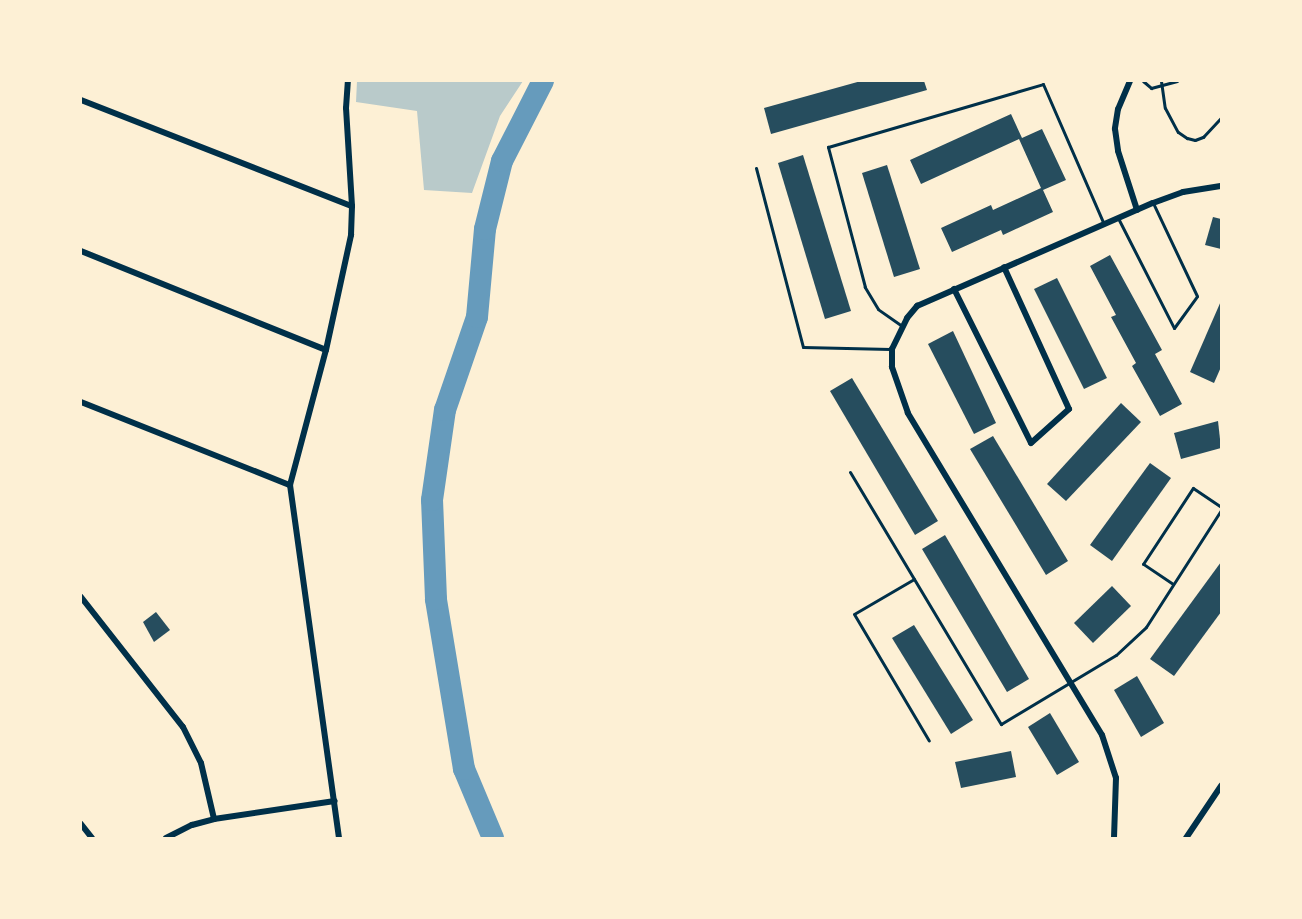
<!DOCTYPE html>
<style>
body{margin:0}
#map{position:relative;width:1302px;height:919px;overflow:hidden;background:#fdf0d5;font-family:Figtree,sans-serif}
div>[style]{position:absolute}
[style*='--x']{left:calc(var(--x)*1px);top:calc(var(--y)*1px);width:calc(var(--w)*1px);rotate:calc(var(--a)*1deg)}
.green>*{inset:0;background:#b9caca}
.river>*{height:22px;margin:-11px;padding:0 11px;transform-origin:11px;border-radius:11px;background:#669bbc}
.building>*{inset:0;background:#264d5e}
.service>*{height:3px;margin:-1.5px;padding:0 1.5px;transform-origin:1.5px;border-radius:1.5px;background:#003049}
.minor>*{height:6px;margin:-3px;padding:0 3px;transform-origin:3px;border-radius:3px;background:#003049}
span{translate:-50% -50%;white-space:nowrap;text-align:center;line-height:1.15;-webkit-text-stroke:6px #fdf0d5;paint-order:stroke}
.frame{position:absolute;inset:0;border:82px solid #fdf0d5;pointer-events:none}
</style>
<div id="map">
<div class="green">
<i style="clip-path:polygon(357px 81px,523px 81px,500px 116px,472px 193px,424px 190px,417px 111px,356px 102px)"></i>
</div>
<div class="river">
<i style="--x:493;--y:838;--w:75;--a:-112.8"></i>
<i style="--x:464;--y:769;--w:172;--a:-99.4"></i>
<i style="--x:436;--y:599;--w:99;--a:-92.3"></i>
<i style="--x:432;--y:500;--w:91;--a:-81.8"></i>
<i style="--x:445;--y:410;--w:98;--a:-71"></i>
<i style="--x:477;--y:317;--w:88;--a:-84.8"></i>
<i style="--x:485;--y:229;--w:70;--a:-76"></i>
<i style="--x:502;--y:161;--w:90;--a:-62.9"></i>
</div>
<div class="building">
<i style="clip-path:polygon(861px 81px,924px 81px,927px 90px,771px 134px,764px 108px)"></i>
<i style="clip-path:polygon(1011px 114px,1022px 138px,1042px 129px,1066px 180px,1043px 190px,1053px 212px,1003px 235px,1001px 230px,952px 252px,941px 228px,991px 205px,993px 210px,1041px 188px,1019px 139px,921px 184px,910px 160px)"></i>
<i style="clip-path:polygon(803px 155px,851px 311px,825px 319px,778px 163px)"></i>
<i style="clip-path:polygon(887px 165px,920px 269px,894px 277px,862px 173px)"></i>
<i style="clip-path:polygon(1213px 217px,1221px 219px,1221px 249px,1205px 245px)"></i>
<i style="clip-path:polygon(1110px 255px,1162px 350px,1155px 354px,1182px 404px,1160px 416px,1132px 366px,1136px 363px,1111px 317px,1116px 315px,1090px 266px)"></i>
<i style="clip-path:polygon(1057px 278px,1107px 378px,1084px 389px,1034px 289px)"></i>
<i style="clip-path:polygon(1221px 301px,1221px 367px,1214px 383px,1190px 372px)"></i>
<i style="clip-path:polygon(953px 331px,996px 423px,974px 434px,928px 344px)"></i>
<i style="clip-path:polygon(852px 378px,938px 521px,915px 535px,830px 391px)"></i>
<i style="clip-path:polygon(1121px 403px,1141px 422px,1066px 501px,1047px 484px)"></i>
<i style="clip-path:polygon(1218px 421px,1221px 448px,1181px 459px,1174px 433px)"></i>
<i style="clip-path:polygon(993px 436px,1068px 561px,1046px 575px,970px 449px)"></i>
<i style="clip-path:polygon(1150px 463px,1171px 478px,1112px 561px,1090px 545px)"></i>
<i style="clip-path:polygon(945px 535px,1029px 679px,1007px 692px,922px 549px)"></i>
<i style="clip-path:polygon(1221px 562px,1221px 612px,1174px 676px,1150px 659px)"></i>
<i style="clip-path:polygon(1112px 586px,1131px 606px,1093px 643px,1074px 623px)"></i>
<i style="clip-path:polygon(156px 612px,170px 630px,154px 642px,143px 622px)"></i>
<i style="clip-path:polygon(914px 625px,973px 720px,951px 734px,892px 638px)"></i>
<i style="clip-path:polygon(1137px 676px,1164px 723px,1141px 737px,1114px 690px)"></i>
<i style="clip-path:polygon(1050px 713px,1079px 762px,1057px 775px,1028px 727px)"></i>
<i style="clip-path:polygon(1011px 751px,1016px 777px,961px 788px,955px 762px)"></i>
</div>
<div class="service">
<i style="--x:1143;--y:81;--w:11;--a:41"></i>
<i style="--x:1151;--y:88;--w:27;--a:-15"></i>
<i style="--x:1161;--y:81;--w:27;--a:82"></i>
<i style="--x:1165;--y:108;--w:27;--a:62"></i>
<i style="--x:1178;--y:132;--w:11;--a:34"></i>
<i style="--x:1187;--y:138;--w:8;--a:14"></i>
<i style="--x:1195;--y:140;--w:9;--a:-21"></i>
<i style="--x:1203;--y:137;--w:26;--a:-47"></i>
<i style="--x:756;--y:168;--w:185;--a:75.3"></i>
<i style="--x:803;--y:347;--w:87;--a:1.3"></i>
<i style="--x:1119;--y:220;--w:121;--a:63"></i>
<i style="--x:1174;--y:328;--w:39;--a:-54"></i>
<i style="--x:1197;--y:296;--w:103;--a:-115.3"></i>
<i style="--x:902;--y:326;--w:29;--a:-145"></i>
<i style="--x:878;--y:309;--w:26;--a:-121"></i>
<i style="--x:865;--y:287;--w:145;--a:-104.8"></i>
<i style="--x:828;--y:147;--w:224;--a:-16.3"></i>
<i style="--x:1043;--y:84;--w:153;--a:66.5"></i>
<i style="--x:850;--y:472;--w:294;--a:59.1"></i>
<i style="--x:1001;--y:724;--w:134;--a:-31"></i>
<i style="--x:1116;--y:655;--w:41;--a:-43"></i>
<i style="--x:1146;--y:627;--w:139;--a:-57.3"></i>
<i style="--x:914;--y:579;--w:69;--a:149.7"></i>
<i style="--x:854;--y:614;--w:147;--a:59.4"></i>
<i style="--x:1173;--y:584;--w:36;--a:-146"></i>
<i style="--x:1143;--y:564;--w:91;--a:-56.7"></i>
<i style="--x:1193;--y:488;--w:34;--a:34"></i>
</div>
<div class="minor">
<i style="--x:1130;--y:81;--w:30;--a:113"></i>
<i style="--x:1118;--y:109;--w:20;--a:99"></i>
<i style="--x:1115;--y:129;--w:22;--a:82"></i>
<i style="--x:1118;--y:151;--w:62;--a:72.1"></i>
<i style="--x:81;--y:100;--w:291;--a:21.4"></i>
<i style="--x:81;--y:251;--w:264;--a:22"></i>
<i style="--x:954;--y:289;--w:172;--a:63.4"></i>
<i style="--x:1031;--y:443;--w:51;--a:-41.8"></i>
<i style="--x:1069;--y:409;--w:156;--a:-114.6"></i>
<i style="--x:81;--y:402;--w:225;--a:21.7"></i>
<i style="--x:81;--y:597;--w:165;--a:51.9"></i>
<i style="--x:183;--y:727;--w:40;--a:63.4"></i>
<i style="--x:201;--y:763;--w:57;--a:76.9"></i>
<i style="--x:81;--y:824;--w:18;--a:52"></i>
<i style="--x:166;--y:838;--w:29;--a:-27"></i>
<i style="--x:192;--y:825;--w:23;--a:-15"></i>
<i style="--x:214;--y:819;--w:122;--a:-8.5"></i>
<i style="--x:339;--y:838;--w:356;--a:-97.9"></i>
<i style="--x:290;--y:485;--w:140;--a:-75.1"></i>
<i style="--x:326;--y:350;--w:118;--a:-77.7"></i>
<i style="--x:351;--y:235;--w:29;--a:-88"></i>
<i style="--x:352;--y:206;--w:98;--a:-93.5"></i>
<i style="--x:346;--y:108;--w:27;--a:-86"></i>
<i style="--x:1114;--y:838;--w:60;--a:-88.1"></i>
<i style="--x:1116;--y:778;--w:45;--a:-108"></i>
<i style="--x:1102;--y:735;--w:376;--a:-121.1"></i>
<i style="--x:908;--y:413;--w:49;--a:-109.2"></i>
<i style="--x:892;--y:367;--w:18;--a:-90"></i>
<i style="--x:892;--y:349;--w:34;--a:-64"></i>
<i style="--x:907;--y:318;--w:16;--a:-50"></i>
<i style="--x:917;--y:306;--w:257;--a:-23.6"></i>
<i style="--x:1153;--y:203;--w:32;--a:-20"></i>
<i style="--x:1183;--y:192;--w:38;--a:-9"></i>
<i style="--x:1186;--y:838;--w:63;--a:-56.1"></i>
</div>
<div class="frame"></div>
</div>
